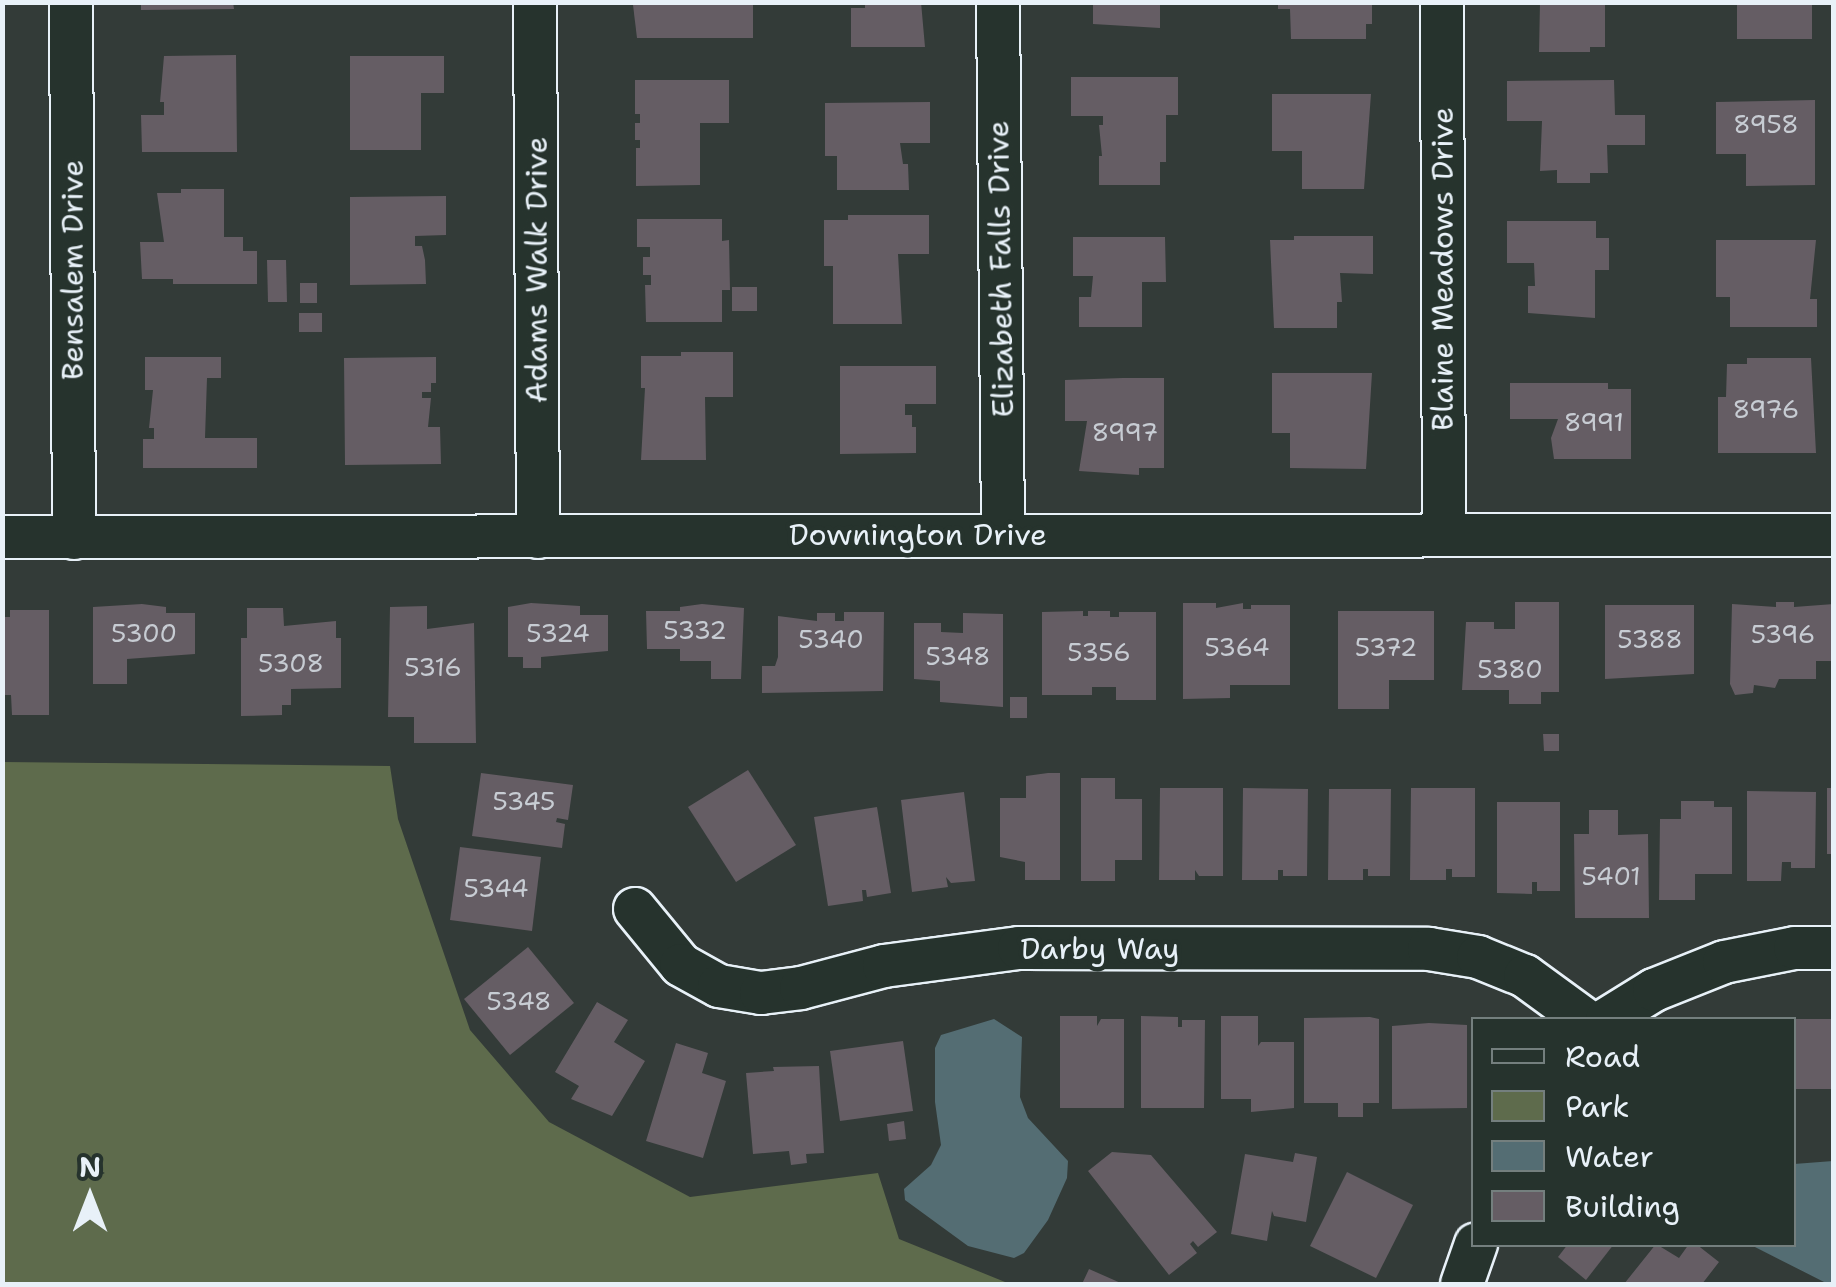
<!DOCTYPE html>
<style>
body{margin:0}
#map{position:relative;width:1836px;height:1287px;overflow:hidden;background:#333b38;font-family:"Shantell Sans",sans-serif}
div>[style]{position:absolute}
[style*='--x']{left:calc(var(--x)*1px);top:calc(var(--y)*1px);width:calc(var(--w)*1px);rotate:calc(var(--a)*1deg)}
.green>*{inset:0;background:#5e6b4c}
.water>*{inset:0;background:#546d73}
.building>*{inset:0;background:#655d64}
.roads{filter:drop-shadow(2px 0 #e8f1f8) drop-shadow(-2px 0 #e8f1f8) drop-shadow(0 2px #e8f1f8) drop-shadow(0 -2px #e8f1f8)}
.minor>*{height:42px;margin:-21px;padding:0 21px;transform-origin:21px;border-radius:21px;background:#26332d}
span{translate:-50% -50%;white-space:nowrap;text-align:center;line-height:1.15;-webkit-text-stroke:9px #26332d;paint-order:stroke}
.number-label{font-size:25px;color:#c7ccd3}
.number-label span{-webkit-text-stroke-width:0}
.street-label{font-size:30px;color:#e8f1f8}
.frame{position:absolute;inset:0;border:5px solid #e8f1f8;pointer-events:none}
.legend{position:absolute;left:1471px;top:1017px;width:325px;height:230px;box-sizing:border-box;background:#26332d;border:2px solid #747f7e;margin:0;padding:12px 18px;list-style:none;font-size:30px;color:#e8f1f8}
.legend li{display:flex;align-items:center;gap:20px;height:50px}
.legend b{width:50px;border:2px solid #747f7e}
.north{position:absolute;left:40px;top:1147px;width:100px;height:100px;-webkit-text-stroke:8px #26332d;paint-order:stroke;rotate:0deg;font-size:28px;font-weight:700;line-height:40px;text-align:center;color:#e8f1f8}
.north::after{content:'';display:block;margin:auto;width:35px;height:45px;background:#e8f1f8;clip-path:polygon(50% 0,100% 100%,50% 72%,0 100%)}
</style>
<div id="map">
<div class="green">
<i style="clip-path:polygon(3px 762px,390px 766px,398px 819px,470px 1030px,549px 1122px,690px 1197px,878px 1173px,899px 1239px,1010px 1284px,3px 1284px)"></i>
</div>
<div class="water">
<i style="clip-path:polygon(994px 1019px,1022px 1037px,1020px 1097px,1028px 1118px,1068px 1161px,1067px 1178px,1048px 1220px,1024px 1253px,1014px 1258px,968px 1246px,905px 1200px,904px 1189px,931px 1165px,941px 1145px,935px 1102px,935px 1048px,941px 1035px)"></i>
<i style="clip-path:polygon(1833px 1161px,1834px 1284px,1828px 1284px,1751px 1245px,1794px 1244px,1794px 1164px)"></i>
</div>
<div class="building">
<i style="clip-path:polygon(141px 2px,233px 2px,234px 9px,141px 10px)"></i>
<i style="clip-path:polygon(637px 2px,753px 2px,753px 38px,637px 38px,633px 5px)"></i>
<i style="clip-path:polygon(865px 2px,921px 2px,925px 47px,851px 47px,851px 8px,865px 8px)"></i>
<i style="clip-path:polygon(1093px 2px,1160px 2px,1160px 28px,1093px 24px)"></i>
<i style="clip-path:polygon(1278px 2px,1372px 2px,1372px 24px,1366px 24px,1366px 39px,1291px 39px,1290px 9px,1278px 9px)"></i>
<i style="clip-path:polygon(1540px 2px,1605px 2px,1605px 47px,1590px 47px,1590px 52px,1539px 52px)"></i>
<i style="clip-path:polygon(1812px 2px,1812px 39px,1737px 39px,1737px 3px)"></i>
<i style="clip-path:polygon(236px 55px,237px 152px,142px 152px,141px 115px,164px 115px,164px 102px,160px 102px,164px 56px)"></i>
<i style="clip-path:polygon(350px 56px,444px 56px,444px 93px,421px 93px,421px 150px,350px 150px)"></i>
<i style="clip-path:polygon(1071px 77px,1178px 77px,1178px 115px,1166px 115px,1166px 162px,1160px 162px,1160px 185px,1099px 185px,1099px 156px,1102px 156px,1099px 125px,1103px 125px,1103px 116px,1071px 116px)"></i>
<i style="clip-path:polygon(635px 80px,729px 80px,729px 123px,700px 123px,700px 185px,636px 186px,636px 148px,640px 148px,640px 140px,635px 140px,635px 123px,640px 123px,640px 114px,635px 114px)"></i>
<i style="clip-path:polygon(1614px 80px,1615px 115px,1645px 115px,1645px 145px,1607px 145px,1608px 173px,1590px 173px,1590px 183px,1557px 183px,1557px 170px,1540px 171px,1542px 121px,1507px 121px,1507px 81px)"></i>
<i style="clip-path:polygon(1272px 94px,1371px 94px,1364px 189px,1302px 189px,1302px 151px,1272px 151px)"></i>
<i style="clip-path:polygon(1815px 100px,1815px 185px,1746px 186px,1746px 154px,1716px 154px,1716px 102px)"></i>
<i style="clip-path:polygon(930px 102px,930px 143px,900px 143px,903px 164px,908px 164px,909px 190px,837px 190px,837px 156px,825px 156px,825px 103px)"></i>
<i style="clip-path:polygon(181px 189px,224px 189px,224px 237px,243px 237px,243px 251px,257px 251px,257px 284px,173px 284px,173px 279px,142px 279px,140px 242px,164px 242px,157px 193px,181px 193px)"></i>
<i style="clip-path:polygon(446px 196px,446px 235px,415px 236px,415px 246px,422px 246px,425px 260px,426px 284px,350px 285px,350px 197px)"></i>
<i style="clip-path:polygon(848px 215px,929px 215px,929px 254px,898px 254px,902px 324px,833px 324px,833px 266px,824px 266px,824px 220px,848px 220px)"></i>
<i style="clip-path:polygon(637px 219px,722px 219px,722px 241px,729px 240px,730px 290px,722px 290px,722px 322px,646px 322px,645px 285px,651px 285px,651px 275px,643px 275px,643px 257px,650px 257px,650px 247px,637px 247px)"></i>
<i style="clip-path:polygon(1507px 221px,1596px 221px,1596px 238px,1609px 238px,1609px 270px,1595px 270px,1595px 318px,1528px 313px,1528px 286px,1535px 286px,1534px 263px,1507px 263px)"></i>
<i style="clip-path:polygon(1294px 236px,1373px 236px,1373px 274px,1340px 273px,1342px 302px,1337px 302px,1337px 328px,1274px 328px,1270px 240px,1294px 240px)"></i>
<i style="clip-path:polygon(1073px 237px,1165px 237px,1166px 282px,1142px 282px,1142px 327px,1079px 327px,1079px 297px,1091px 297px,1093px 276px,1073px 276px)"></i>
<i style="clip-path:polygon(1716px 240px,1816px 240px,1810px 299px,1817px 299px,1817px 327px,1730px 327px,1730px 297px,1716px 297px)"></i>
<i style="clip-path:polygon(267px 260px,286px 260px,287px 302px,268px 302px)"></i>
<i style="clip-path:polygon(300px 283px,317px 283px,317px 303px,300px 303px)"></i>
<i style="clip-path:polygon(732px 287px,757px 287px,757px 311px,732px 311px)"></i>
<i style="clip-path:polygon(299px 313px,322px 313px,322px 332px,299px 332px)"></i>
<i style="clip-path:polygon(681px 352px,733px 352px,733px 397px,705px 397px,706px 460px,641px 460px,645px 388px,641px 388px,641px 356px,681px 356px)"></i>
<i style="clip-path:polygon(145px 357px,221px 357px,221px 378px,207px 378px,205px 438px,257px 438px,257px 468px,143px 468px,143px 439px,154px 439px,154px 428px,149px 428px,153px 390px,145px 390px)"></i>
<i style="clip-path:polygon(436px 357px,436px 383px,431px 383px,431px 392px,422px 392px,422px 398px,431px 398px,428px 427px,440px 427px,441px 464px,345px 465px,344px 358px)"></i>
<i style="clip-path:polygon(1747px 358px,1811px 358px,1816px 453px,1718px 453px,1718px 397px,1726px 397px,1727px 364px,1747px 364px)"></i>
<i style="clip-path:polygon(840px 366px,936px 366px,936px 404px,905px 404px,905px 415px,912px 415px,912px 427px,916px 427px,916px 453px,840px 454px)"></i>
<i style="clip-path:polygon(1272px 373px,1372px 373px,1366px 469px,1290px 468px,1290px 433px,1272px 433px)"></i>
<i style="clip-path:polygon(1123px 378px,1164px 378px,1164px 468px,1139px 468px,1139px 475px,1079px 471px,1087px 421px,1065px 421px,1065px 380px)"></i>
<i style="clip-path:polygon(1510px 383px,1608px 383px,1608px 389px,1631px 389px,1631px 459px,1554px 459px,1551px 438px,1558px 419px,1510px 419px)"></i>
<i style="clip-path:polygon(1515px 602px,1559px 602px,1559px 692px,1541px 692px,1541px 704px,1509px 704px,1509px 690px,1462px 690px,1466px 622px,1494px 622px,1494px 629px,1515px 629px)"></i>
<i style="clip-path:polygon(1776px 602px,1794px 602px,1794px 607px,1834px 604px,1834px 661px,1816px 661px,1816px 679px,1779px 679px,1775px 688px,1754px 685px,1753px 693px,1735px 695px,1730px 684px,1732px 604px,1776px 607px)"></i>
<i style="clip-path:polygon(531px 603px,580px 606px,580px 615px,608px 615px,608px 651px,541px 657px,541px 668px,523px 668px,523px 657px,508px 657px,508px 607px)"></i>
<i style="clip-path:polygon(1183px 603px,1216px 603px,1216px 608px,1243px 603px,1243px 609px,1251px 609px,1251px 605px,1290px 605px,1290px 685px,1230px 685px,1230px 698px,1183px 699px)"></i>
<i style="clip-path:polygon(142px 604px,166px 607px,166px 613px,195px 613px,195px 654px,127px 659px,127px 684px,93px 684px,93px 607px)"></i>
<i style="clip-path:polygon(702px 604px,744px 608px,741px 679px,711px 679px,711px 661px,680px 661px,680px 649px,647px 649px,646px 611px,680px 611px,680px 607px)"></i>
<i style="clip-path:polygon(1605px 605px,1694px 605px,1694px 674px,1605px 679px)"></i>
<i style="clip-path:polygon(427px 606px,427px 629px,474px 623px,476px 743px,414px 743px,414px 717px,388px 717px,390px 607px)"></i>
<i style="clip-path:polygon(247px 608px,283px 608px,284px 626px,336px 621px,336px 638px,341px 638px,341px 688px,291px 689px,291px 705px,282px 705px,282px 715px,241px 716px,241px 638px,247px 638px)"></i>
<i style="clip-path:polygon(10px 610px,49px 610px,49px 715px,12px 715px,11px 695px,2px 695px,2px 617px,10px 617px)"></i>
<i style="clip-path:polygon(1083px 611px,1083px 616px,1088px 616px,1088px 611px,1110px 611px,1110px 617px,1119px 617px,1119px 612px,1156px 612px,1156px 700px,1116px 700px,1116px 687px,1092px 687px,1092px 695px,1042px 695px,1042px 612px)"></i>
<i style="clip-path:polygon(1338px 611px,1434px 611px,1434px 680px,1389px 680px,1389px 709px,1338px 709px)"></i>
<i style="clip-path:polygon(844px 612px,884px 612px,883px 691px,762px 693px,762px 666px,775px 666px,778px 657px,778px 616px,817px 621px,817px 613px,835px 613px,835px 621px,844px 621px)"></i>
<i style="clip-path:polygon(963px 613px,1003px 614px,1003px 707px,940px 702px,940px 681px,914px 679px,914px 623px,941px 623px,941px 632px,963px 633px)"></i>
<i style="clip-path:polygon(1010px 697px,1027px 697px,1027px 718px,1010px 718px)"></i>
<i style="clip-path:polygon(1543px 734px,1559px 734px,1559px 751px,1544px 751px)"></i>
<i style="clip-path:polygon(748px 770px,796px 845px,736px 882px,688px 807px)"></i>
<i style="clip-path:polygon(481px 773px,573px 785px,568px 820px,557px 818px,556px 822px,565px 824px,562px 848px,472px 836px)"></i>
<i style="clip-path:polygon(1048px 773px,1060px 773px,1060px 880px,1025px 880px,1025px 862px,1000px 857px,1000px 798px,1026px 798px,1026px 776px)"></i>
<i style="clip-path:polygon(1081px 778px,1115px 778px,1115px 799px,1142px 799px,1142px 860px,1115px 860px,1115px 881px,1081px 881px)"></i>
<i style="clip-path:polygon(1160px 788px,1223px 788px,1223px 876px,1199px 876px,1195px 870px,1195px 880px,1159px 880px)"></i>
<i style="clip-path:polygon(1243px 788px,1308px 789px,1307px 876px,1283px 876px,1283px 870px,1278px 870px,1278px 880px,1242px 880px)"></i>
<i style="clip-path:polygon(1411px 788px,1475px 788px,1475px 877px,1452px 877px,1452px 869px,1446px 869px,1446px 880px,1410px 880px)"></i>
<i style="clip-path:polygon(1827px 788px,1834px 788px,1834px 854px,1827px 854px)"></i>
<i style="clip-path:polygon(1329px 789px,1391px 789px,1390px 876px,1368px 876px,1368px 869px,1363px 869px,1363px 880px,1328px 880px)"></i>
<i style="clip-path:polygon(1747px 791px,1816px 792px,1815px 868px,1791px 868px,1791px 862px,1782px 862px,1781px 881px,1747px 881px)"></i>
<i style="clip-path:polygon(964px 792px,975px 881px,951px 883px,946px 877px,948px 887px,912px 892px,901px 800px)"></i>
<i style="clip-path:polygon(1681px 801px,1714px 801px,1714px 807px,1732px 807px,1732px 874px,1695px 874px,1695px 900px,1659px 900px,1660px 819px,1681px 819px)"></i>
<i style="clip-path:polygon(1497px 802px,1560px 802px,1560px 891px,1537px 891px,1537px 882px,1532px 882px,1532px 894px,1497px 893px)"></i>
<i style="clip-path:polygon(877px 807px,891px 893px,867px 897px,866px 890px,862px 890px,863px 901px,828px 906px,814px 817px)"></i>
<i style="clip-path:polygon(1589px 810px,1618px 810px,1618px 835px,1648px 834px,1649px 918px,1575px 918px,1574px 834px,1589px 834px)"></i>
<i style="clip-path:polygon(460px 847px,541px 857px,532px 931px,450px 920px)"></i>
<i style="clip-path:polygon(528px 947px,574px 1003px,510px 1055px,464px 999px)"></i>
<i style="clip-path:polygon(597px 1002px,628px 1020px,614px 1042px,645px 1061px,612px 1116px,571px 1099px,579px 1086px,555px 1072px)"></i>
<i style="clip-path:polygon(1060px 1016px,1097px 1016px,1097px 1026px,1101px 1019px,1124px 1019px,1124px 1108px,1060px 1108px)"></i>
<i style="clip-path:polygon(1141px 1016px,1178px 1017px,1178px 1027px,1182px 1027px,1182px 1020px,1205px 1020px,1204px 1108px,1141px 1108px)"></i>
<i style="clip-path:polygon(1221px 1016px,1258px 1016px,1258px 1046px,1261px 1042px,1294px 1042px,1294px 1108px,1251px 1112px,1251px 1099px,1221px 1099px)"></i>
<i style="clip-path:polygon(1370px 1017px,1379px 1019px,1379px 1103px,1363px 1103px,1363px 1117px,1338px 1117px,1338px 1103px,1304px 1103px,1304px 1018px)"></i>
<i style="clip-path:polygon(1794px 1019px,1834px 1019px,1834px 1089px,1794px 1089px)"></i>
<i style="clip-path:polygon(1429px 1023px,1467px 1025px,1467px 1108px,1392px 1109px,1392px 1026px)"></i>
<i style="clip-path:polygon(903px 1041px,913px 1111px,840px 1121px,830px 1051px)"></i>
<i style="clip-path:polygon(676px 1043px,708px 1053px,702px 1073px,726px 1081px,703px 1158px,646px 1141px)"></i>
<i style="clip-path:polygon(819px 1066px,824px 1153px,806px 1154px,807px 1163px,791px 1165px,789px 1151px,753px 1154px,746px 1073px,774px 1071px,773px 1067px)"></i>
<i style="clip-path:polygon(904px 1121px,906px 1139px,889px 1141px,887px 1124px)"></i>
<i style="clip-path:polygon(1112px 1152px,1151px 1155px,1217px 1232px,1198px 1247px,1193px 1241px,1190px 1244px,1197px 1253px,1169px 1275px,1088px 1171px)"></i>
<i style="clip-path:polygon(1295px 1153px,1317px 1157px,1306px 1222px,1274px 1216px,1272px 1211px,1267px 1241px,1231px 1234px,1245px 1154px,1293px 1162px)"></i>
<i style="clip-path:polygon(1347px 1172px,1413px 1205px,1376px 1278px,1310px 1246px)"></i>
<i style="clip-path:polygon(1568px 1244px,1614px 1244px,1586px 1280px,1558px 1257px)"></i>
<i style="clip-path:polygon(1656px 1244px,1679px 1258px,1689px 1244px,1696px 1244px,1719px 1262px,1702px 1284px,1624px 1284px)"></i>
<i style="clip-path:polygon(1089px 1269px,1123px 1284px,1082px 1284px)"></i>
</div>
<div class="roads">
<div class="minor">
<i style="--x:71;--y:2;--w:536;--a:89.68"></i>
<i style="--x:535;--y:2;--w:535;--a:89.68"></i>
<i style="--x:998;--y:2;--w:533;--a:89.46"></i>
<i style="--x:1442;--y:2;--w:533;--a:89.79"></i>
<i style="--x:2;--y:537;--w:1832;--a:-0.06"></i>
<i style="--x:635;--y:909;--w:72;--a:50.6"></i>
<i style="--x:681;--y:965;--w:43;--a:28.9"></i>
<i style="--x:719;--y:986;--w:43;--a:9.5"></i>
<i style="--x:761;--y:993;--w:40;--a:-7.1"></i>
<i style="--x:801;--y:988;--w:86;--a:-14.8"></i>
<i style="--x:884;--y:966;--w:136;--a:-7.6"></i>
<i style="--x:1019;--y:948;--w:410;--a:0.1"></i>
<i style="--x:1429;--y:949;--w:50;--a:9.3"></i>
<i style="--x:1478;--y:957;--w:51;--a:22"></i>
<i style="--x:1525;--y:976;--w:73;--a:36.1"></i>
<i style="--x:1607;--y:1019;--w:55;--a:-31.7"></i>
<i style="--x:1654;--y:990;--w:75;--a:-21.8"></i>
<i style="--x:1724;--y:962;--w:72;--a:-11.2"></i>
<i style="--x:1795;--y:948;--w:39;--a:0"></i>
<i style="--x:1462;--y:1284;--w:42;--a:-70.7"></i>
</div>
</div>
<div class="number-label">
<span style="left:1766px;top:124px">8958</span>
<span style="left:1766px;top:409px">8976</span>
<span style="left:1594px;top:422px">8991</span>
<span style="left:1125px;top:432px">8997</span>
<span style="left:695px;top:630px">5332</span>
<span style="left:144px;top:633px">5300</span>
<span style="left:558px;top:633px">5324</span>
<span style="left:1783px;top:634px">5396</span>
<span style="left:831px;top:639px">5340</span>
<span style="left:1650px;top:639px">5388</span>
<span style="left:1237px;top:647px">5364</span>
<span style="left:1386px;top:647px">5372</span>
<span style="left:1099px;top:652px">5356</span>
<span style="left:958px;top:656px">5348</span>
<span style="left:291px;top:663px">5308</span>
<span style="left:433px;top:667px">5316</span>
<span style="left:1510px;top:669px">5380</span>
<span style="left:524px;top:801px">5345</span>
<span style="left:1611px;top:876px">5401</span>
<span style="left:496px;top:888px">5344</span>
<span style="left:519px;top:1001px">5348</span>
</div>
<div class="street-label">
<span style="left:1001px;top:269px;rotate:-91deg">Elizabeth Falls Drive</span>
<span style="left:1443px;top:269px;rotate:-90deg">Blaine Meadows Drive</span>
<span style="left:73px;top:270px;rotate:-90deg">Bensalem Drive</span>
<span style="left:537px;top:270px;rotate:-90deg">Adams Walk Drive</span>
<span style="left:918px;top:535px">Downington Drive</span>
<span style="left:1100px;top:949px">Darby Way</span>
</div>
<div class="frame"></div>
<ul class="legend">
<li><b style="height:12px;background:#26332d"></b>Road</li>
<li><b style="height:28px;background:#5e6b4c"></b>Park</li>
<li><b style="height:28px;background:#546d73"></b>Water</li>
<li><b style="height:28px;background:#655d64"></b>Building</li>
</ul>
<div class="north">N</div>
</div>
